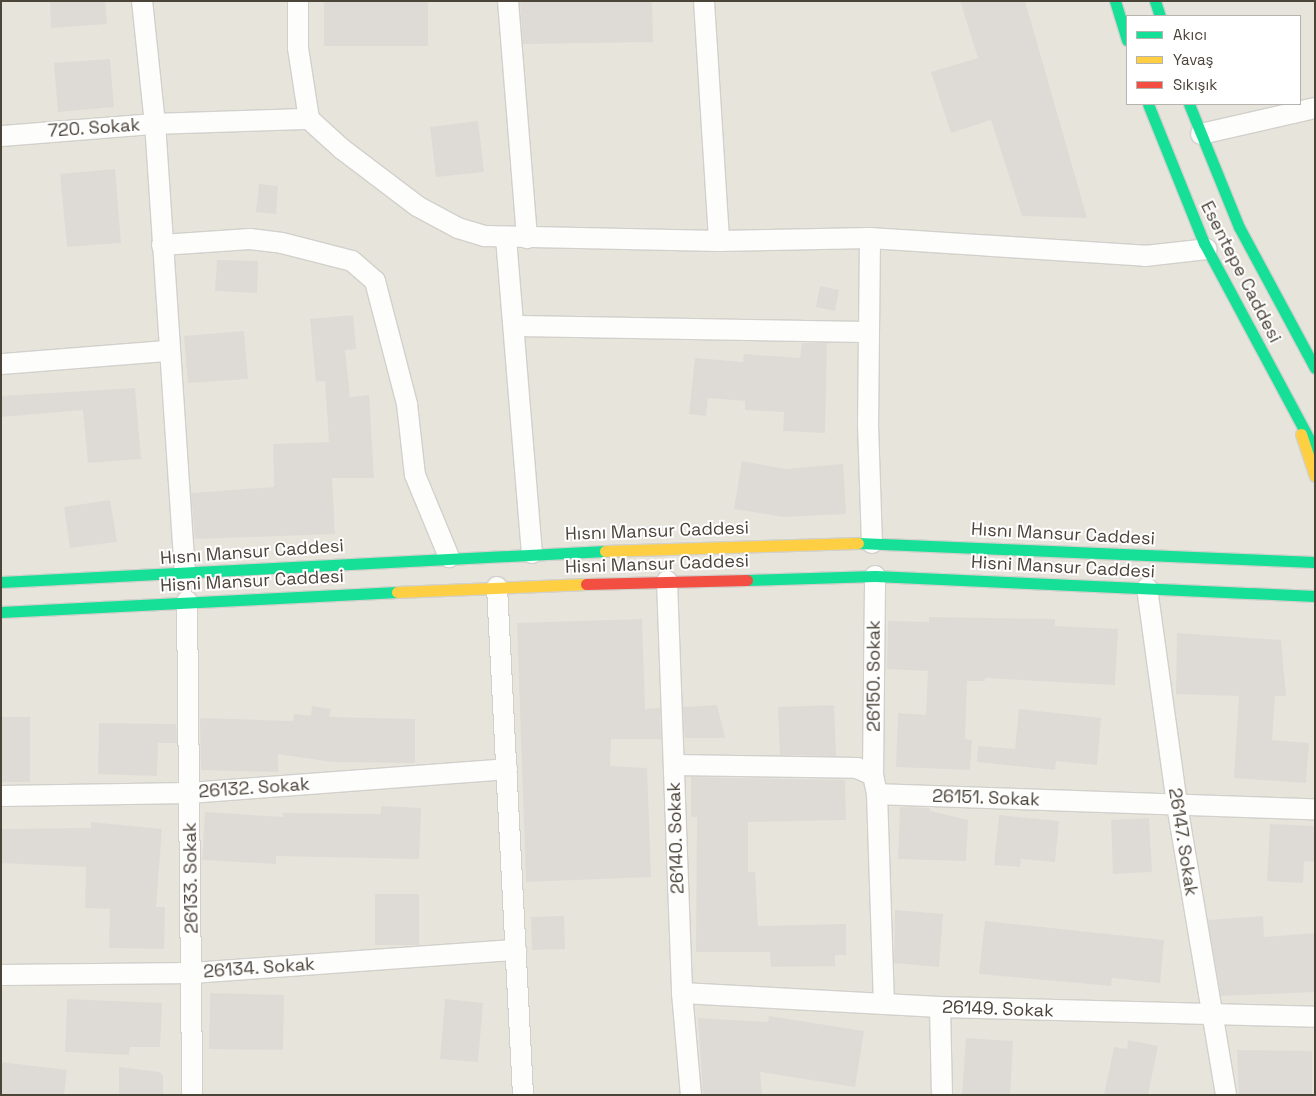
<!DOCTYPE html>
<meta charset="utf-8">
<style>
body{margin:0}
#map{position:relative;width:1316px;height:1096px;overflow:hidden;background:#f4f2ee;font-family:"Space Grotesk",sans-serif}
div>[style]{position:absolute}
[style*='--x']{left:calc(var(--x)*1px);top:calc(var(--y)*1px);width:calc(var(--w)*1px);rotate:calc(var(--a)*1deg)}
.residential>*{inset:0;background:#e7e4dc}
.building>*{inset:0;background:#dedbd6}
.roads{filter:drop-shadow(1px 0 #d2d0cb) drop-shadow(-1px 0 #d2d0cb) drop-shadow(0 1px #d2d0cb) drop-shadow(0 -1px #d2d0cb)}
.street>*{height:20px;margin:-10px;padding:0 10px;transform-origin:10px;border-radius:10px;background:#fdfdfc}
.fast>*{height:11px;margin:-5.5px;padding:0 5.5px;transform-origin:5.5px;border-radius:5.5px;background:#16e098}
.slow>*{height:11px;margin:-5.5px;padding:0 5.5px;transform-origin:5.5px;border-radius:5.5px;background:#ffcf43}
.jam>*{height:11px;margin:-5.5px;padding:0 5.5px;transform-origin:5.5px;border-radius:5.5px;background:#f24e42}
span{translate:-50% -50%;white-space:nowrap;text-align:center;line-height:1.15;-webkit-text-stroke:4px #fff;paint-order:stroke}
.street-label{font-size:18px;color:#4b4439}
.frame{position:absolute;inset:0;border:2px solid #4b4439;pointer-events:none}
.legend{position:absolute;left:1126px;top:15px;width:175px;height:90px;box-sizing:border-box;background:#fff;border:1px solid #b7b4b0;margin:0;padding:6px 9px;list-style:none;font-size:15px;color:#4b4439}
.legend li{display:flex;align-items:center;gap:10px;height:25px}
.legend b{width:25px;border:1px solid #b7b4b0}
</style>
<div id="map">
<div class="residential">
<i style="clip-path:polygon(evenodd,1px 1px,1315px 1px,1315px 1095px,1px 1095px,1px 1px,1127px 16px,1300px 16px,1300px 104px,1127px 104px,1127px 16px)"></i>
</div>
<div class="building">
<i style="clip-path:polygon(50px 1px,105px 1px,107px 24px,51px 28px)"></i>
<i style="clip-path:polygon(324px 1px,428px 1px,428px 46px,324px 46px)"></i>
<i style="clip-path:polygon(520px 1px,652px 1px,653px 42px,523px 44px)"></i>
<i style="clip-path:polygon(960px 1px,1025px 1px,1087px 218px,1022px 216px,991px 120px,951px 133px,931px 72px,978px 58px)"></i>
<i style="clip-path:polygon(110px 59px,114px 107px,58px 112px,54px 63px)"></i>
<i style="clip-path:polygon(478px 121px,484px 172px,436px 177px,430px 127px)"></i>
<i style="clip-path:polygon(115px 169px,121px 243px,67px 247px,60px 174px)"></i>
<i style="clip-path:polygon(259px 184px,278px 186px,276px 214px,256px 212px)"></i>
<i style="clip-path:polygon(217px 260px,258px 261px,257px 293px,215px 291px)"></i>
<i style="clip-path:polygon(820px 286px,839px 290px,835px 311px,816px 307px)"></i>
<i style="clip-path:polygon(353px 315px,356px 349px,345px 350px,350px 397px,369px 395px,374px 478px,332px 478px,335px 534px,195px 539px,191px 493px,274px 487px,273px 444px,329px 442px,325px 381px,316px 382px,310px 319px)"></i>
<i style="clip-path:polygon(244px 331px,248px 379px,188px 383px,184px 336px)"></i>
<i style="clip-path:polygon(802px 343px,827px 343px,825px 433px,783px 431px,784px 412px,745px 410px,745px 401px,708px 398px,706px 416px,689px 414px,695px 358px,743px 362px,744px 354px,800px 358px)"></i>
<i style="clip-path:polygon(135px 388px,141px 459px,88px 463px,83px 410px,1px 417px,1px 396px)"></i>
<i style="clip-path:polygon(742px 461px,786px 469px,843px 464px,846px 514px,784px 517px,734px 509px)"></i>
<i style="clip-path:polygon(110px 500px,117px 542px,70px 548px,64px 507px)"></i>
<i style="clip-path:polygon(929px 617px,1055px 619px,1055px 626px,1118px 629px,1115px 685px,985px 678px,985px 681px,967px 681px,965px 739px,972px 740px,970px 770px,896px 767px,898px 713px,926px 715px,928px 671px,887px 669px,888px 621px,929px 622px)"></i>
<i style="clip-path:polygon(642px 619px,645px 709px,660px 708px,661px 739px,611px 739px,610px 766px,647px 768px,651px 877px,526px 882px,517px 623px)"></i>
<i style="clip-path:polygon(1177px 633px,1281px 640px,1286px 696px,1275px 696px,1272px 740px,1309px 743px,1306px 783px,1234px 778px,1239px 696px,1176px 694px)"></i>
<i style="clip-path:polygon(717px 705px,725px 738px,685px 738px,683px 707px)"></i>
<i style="clip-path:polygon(834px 705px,836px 756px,780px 755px,778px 707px)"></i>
<i style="clip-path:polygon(312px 706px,331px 709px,329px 717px,415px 719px,415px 763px,332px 762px,278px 754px,278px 772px,201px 770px,200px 718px,293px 721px,294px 714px,311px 716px)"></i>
<i style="clip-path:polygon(1019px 709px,1101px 718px,1097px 765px,1056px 761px,1055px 770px,977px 762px,978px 746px,1015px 749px)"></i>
<i style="clip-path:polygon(1px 717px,30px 717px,30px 782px,1px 782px)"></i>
<i style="clip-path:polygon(99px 723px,176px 724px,177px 743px,158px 743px,157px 776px,98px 774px)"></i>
<i style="clip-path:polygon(691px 777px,845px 780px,846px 820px,748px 822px,748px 872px,755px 872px,758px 926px,846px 924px,846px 955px,835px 955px,835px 966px,771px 967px,770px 952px,696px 952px,697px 817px,691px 817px)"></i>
<i style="clip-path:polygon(381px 806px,421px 808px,419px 859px,276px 856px,276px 864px,202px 860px,205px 812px,283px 817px,283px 813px,381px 814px)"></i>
<i style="clip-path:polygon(900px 807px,930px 808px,930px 811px,968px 820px,966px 861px,898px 859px)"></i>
<i style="clip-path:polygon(999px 815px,1059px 821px,1055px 862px,1021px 859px,1020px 867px,994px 865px)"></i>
<i style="clip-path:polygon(1149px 818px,1152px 872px,1113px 874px,1111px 820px)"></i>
<i style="clip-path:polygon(91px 822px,162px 829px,156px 907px,165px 907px,164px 949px,109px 948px,110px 909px,85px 908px,86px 867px,1px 863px,1px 829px,91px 828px)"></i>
<i style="clip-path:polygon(1270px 824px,1315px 826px,1315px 862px,1304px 861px,1303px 883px,1267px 881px)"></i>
<i style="clip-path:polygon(375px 894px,419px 894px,419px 945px,375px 945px)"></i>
<i style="clip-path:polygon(895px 910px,943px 914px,939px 967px,894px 963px)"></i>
<i style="clip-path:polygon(564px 916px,565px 949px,532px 950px,531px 917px)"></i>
<i style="clip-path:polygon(1263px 916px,1264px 937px,1315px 933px,1315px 992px,1221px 996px,1208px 920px)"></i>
<i style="clip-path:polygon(985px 921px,1164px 940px,1160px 983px,1112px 978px,1111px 986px,979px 974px)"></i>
<i style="clip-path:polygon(210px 993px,284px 995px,283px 1050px,209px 1049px)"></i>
<i style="clip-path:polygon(67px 999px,162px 1003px,160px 1047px,130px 1047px,129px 1055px,65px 1052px)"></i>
<i style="clip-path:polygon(445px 999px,483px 1003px,478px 1062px,440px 1059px)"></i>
<i style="clip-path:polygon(769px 1016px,864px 1031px,855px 1087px,760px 1072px,762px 1095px,703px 1095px,698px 1018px,768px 1022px)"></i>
<i style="clip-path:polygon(966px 1038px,1013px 1041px,1010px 1095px,962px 1095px)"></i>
<i style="clip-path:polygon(1128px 1040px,1158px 1046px,1148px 1095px,1104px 1095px,1114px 1047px,1127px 1049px)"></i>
<i style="clip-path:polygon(1237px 1050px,1312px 1051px,1312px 1095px,1239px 1095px)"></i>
<i style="clip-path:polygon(1px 1062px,67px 1070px,64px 1095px,1px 1095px)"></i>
<i style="clip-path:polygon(119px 1067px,159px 1072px,163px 1075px,163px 1095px,119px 1095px)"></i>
</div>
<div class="roads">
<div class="street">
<i style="--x:298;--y:1;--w:47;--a:90"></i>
<i style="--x:298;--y:48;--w:72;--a:81.2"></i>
<i style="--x:309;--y:119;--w:45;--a:42.3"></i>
<i style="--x:342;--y:149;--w:94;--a:37.2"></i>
<i style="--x:417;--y:206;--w:47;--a:28.2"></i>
<i style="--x:458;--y:228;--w:28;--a:17"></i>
<i style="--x:485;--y:236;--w:234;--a:1.2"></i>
<i style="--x:719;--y:241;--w:151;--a:-1.1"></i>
<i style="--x:870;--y:238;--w:276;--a:3.7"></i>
<i style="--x:1145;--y:256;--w:62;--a:-6.4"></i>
<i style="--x:508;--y:1;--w:238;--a:85.4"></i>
<i style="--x:704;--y:1;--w:240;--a:86.4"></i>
<i style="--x:1201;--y:134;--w:117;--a:-12.8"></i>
<i style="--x:1;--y:136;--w:154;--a:-4.5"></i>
<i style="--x:155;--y:124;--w:124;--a:-96"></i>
<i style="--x:506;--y:238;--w:316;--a:85.3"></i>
<i style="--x:870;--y:238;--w:186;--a:90.6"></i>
<i style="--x:868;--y:424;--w:119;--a:88.1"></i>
<i style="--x:162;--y:245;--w:88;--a:-3.9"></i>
<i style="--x:250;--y:239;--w:32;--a:7"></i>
<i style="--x:282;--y:243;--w:72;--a:14.4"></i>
<i style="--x:352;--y:261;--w:30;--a:41"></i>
<i style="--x:375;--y:281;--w:127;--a:75.4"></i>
<i style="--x:407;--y:404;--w:71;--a:83.6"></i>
<i style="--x:415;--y:475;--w:89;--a:67.5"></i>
<i style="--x:514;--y:326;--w:355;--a:1"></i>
<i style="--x:1;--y:364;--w:168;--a:-4.5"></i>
<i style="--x:185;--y:574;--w:451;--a:-93.8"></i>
<i style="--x:155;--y:124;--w:154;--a:-1.9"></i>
<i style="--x:667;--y:581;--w:412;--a:87.9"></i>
<i style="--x:682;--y:993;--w:102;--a:85"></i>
<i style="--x:497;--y:587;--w:509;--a:87.07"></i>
<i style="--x:1147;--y:588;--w:219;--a:82.1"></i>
<i style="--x:1177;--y:805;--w:294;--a:80.4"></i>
<i style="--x:187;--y:601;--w:494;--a:89.4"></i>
<i style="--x:674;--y:765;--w:183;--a:0.9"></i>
<i style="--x:857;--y:768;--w:17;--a:24"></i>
<i style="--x:873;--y:775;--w:19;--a:78"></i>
<i style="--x:877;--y:794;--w:438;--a:2"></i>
<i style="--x:873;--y:775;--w:199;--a:-89.4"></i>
<i style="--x:877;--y:794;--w:210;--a:88.1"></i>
<i style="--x:1;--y:796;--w:188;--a:-0.9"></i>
<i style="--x:189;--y:793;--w:319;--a:-4.3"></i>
<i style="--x:1;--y:975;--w:191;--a:-0.6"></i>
<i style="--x:192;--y:973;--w:325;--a:-4.1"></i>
<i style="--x:682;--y:993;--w:258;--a:3.1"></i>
<i style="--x:940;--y:1007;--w:375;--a:1.5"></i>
<i style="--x:940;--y:1007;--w:88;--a:88.7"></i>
</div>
<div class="fast">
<i style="--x:1115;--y:1;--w:41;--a:72.9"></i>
<i style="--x:1155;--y:1;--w:16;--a:72"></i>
<i style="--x:1148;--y:104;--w:150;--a:68.1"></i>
<i style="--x:1204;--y:243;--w:235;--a:61.8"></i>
<i style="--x:1189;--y:104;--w:133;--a:67.9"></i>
<i style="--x:1239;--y:227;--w:160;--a:61.7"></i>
<i style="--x:858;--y:543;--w:457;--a:2.4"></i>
<i style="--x:747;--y:580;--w:128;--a:-1.8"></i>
<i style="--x:875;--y:576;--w:440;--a:2.6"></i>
<i style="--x:1;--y:582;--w:605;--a:-2.94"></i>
<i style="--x:1;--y:612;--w:397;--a:-2.9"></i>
</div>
<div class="slow">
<i style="--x:1301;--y:434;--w:44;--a:71.6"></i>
<i style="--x:605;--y:551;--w:253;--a:-1.8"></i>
<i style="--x:397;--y:592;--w:189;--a:-2.4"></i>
</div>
<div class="jam">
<i style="--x:586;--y:584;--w:161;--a:-1.4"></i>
</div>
</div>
<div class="street-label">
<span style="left:94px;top:128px;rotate:-4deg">720. Sokak</span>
<span style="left:1241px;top:272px;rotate:63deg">Esentepe Caddesi</span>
<span style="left:657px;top:531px;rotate:-2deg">Hısnı Mansur Caddesi</span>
<span style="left:1063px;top:534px;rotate:3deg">Hısnı Mansur Caddesi</span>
<span style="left:252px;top:552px;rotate:-4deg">Hısnı Mansur Caddesi</span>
<span style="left:657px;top:564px;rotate:-2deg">Hisni Mansur Caddesi</span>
<span style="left:1063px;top:567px;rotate:3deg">Hisni Mansur Caddesi</span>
<span style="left:252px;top:581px;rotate:-3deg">Hisni Mansur Caddesi</span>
<span style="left:874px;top:676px;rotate:-90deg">26150. Sokak</span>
<span style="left:254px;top:788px;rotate:-4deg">26132. Sokak</span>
<span style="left:986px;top:798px;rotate:2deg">26151. Sokak</span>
<span style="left:676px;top:838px;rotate:-92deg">26140. Sokak</span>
<span style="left:1183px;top:842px;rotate:81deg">26147. Sokak</span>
<span style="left:191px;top:878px;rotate:-91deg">26133. Sokak</span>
<span style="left:259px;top:968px;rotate:-4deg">26134. Sokak</span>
<span style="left:998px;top:1009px;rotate:2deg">26149. Sokak</span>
</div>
<div class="frame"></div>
<ul class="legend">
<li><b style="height:6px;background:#16e098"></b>Akıcı</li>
<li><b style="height:6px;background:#ffcf43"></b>Yavaş</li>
<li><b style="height:6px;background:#f24e42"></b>Sıkışık</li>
</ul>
</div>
